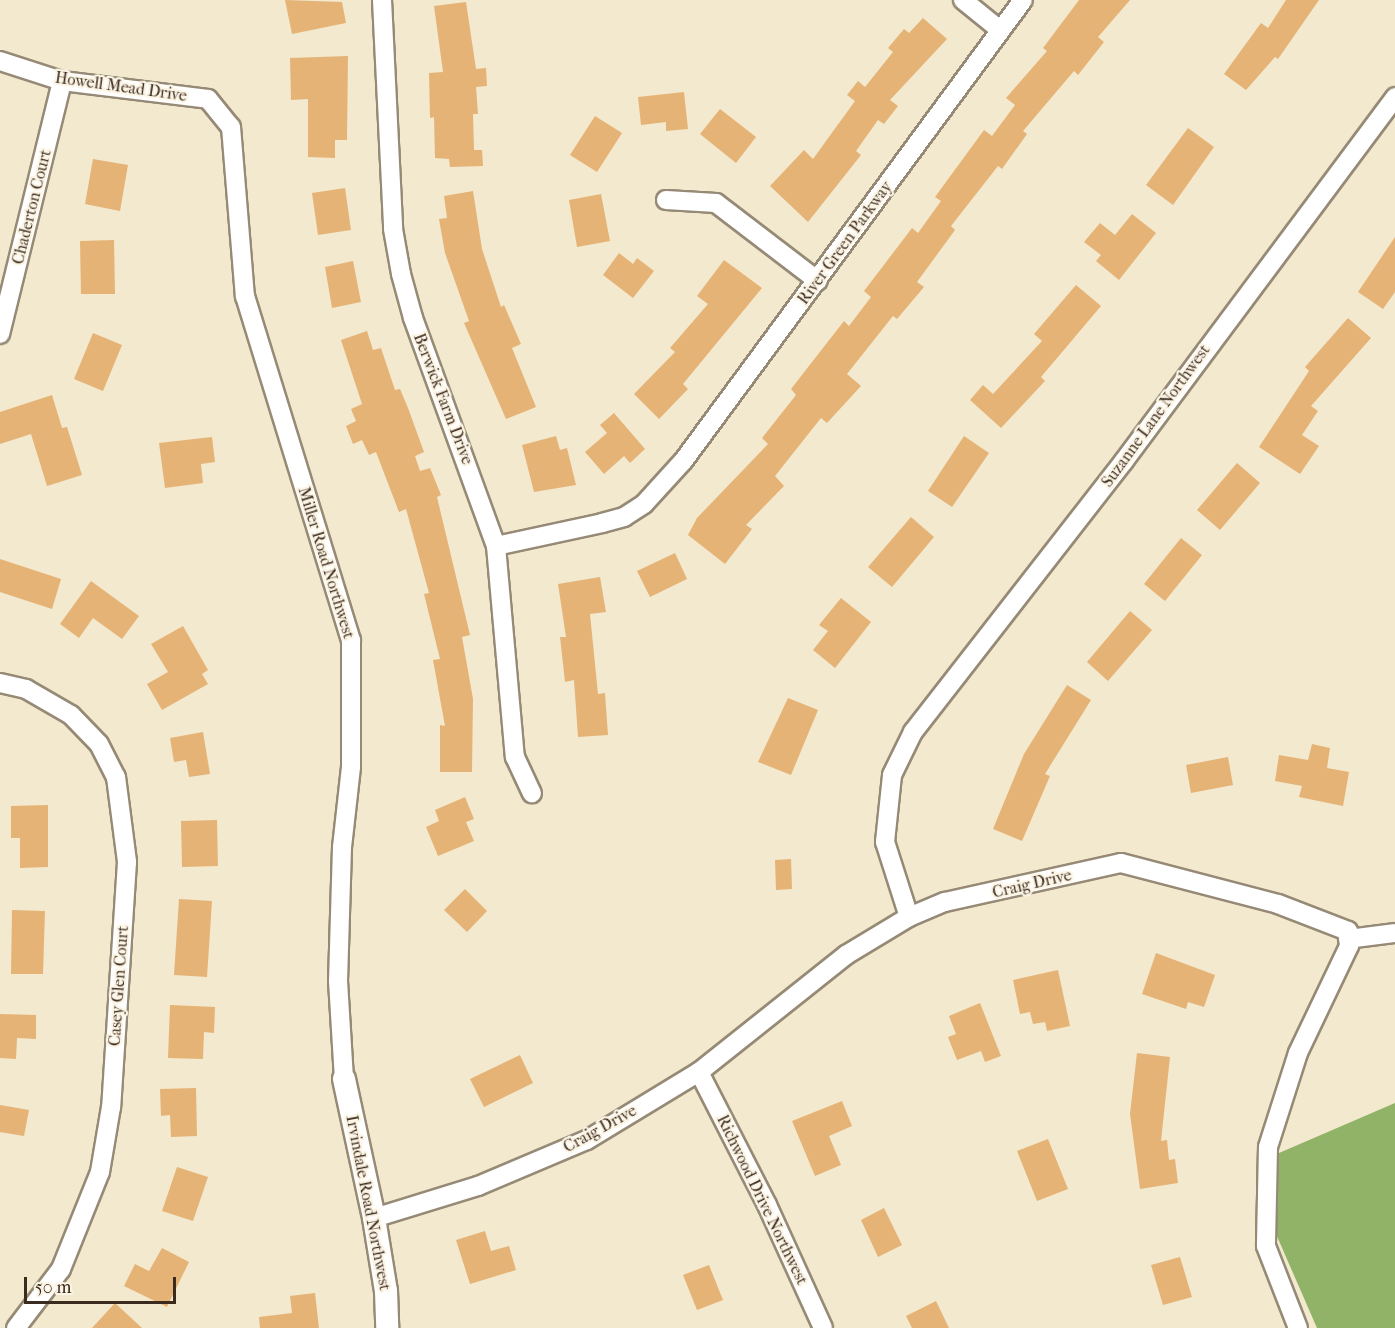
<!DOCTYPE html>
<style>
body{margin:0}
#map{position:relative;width:1395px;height:1328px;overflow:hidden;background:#f2e9ce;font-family:"IM FELL French Canon",serif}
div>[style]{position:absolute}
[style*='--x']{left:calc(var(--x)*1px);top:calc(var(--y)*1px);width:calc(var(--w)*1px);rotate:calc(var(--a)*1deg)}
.forest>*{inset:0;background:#91b367}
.building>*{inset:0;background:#e6b376}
.roads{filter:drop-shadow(2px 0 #968a76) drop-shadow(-2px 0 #968a76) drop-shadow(0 2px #968a76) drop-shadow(0 -2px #968a76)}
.minor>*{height:18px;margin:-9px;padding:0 9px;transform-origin:9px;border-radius:9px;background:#fff}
.tertiary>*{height:22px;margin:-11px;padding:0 11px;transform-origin:11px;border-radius:11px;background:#fff}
span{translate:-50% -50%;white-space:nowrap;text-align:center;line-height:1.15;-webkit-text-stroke:4.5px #fcf5e5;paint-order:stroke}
.street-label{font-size:16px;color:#3b2a1e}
.scale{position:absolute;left:24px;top:1277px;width:152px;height:27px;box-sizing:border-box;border:3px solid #3b2a1e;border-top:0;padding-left:8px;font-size:18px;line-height:21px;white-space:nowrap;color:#3b2a1e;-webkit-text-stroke:4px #fcf5e5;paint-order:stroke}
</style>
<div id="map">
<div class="forest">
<i style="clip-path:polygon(1395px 1103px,1395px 1328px,1317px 1328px,1276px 1234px,1279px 1153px)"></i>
</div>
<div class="building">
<i style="clip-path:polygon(285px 0,342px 2px,346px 23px,292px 34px)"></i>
<i style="clip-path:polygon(1079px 0,1130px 0,1098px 37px,1104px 42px,1078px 75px,1074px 71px,1023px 131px,1027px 134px,1002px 169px,998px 166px,951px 226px,955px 230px,917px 282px,924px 287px,897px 319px,893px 316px,847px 374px,861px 386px,827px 423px,821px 418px,775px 476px,784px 486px,746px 525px,752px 529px,725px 564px,688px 535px,697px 518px,768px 444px,762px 438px,796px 395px,791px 389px,844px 321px,849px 326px,871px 297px,864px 291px,912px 228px,918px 233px,941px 201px,935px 197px,984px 130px,992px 136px,1015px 105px,1006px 98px,1047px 51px,1043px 48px)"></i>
<i style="clip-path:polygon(1286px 0,1319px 0,1278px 59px,1275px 57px,1246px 90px,1224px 74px,1261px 23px,1268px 28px)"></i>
<i style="clip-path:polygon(466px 2px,476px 69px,486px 68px,487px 86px,476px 87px,478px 114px,473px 114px,474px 150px,482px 150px,483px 166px,450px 167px,449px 159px,435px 158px,434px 117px,430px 118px,429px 73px,443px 72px,434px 6px)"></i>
<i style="clip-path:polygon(923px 18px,947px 39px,890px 100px,898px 106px,884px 124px,878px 120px,856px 151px,861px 155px,808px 222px,770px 186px,804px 150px,813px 159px,855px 101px,847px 95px,858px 81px,865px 87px,893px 52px,888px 48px,904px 29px,909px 33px)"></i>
<i style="clip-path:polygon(348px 56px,347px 140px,335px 140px,335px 158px,308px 157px,308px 99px,291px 100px,290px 58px)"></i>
<i style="clip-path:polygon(684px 92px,688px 129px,666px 131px,666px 122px,641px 125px,638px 97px)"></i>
<i style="clip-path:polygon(720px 109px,756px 137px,736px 163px,700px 134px)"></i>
<i style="clip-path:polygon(595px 116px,622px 133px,597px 172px,570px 155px)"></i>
<i style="clip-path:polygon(1188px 128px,1214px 147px,1173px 205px,1146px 185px)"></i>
<i style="clip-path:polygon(93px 159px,128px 165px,120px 211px,85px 204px)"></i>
<i style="clip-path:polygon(345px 188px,351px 230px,318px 235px,312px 193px)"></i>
<i style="clip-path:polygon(473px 191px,482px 249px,501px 307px,504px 305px,521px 344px,512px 348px,536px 407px,506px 419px,464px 323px,469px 321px,445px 253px,439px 219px,447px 218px,444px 196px)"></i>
<i style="clip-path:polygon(601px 194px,610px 241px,577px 247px,569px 200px)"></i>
<i style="clip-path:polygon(1132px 214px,1156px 233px,1119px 280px,1096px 261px,1101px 255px,1084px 242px,1100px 223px,1115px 235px)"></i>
<i style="clip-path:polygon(1395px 237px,1395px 292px,1383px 309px,1358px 292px)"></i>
<i style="clip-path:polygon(114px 240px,115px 294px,81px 294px,80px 241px)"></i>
<i style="clip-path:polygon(619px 253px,633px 264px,637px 258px,654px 271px,633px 298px,603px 275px)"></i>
<i style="clip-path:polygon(724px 260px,762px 288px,683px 384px,688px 389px,659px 419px,634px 394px,675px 352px,670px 348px,708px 304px,697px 296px)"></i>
<i style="clip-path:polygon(353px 261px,361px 302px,332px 308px,325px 267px)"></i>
<i style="clip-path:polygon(1076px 285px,1101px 306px,1041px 377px,1045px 381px,1001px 428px,970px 400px,983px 385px,993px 394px,1042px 341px,1034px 334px)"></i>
<i style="clip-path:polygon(1348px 318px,1371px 338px,1311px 406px,1318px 411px,1302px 435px,1319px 446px,1300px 474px,1259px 447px,1309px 371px,1305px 367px)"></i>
<i style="clip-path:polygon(367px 331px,373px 350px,381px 348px,395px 390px,400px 389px,408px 408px,424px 452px,415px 456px,420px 471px,430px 468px,441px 495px,437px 497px,470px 635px,462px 637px,473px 699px,472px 772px,440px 772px,440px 725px,445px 726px,433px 660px,440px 659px,424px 594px,429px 593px,406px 509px,399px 512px,376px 452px,369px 455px,362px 440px,353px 444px,346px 426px,356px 421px,351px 409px,362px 404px,341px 340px)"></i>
<i style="clip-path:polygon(93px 333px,122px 345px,103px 391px,74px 379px)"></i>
<i style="clip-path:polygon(52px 395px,62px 428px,67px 427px,82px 475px,47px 486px,31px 434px,0 444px,0 412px)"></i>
<i style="clip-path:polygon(614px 413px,645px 449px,630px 463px,624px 456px,604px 474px,585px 452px,607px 433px,600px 425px)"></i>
<i style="clip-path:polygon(556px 436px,560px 450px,567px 448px,576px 485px,534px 492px,522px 445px)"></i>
<i style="clip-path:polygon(964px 436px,989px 453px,952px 507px,928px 491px)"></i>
<i style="clip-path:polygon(212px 437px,215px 462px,201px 464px,203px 483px,165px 488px,159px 443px)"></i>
<i style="clip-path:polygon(1237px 463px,1260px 483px,1220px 530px,1197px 510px)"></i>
<i style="clip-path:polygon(911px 517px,934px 537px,892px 587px,868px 567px)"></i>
<i style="clip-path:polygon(1181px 538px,1202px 555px,1165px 601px,1144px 584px)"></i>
<i style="clip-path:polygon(675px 553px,687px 579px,650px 597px,637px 571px)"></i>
<i style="clip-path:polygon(0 559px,61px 579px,52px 609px,0 592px)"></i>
<i style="clip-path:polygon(600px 577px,606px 612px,590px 614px,598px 694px,605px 693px,608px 735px,578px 737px,574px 680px,565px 682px,560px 637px,566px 637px,558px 584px)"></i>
<i style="clip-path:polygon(91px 581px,139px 616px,122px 639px,93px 618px,79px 638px,60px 624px)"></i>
<i style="clip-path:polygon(841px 598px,871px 622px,835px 668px,813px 650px,828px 631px,819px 625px)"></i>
<i style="clip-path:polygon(1130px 611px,1152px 630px,1108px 681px,1087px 662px)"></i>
<i style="clip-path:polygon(183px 626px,208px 670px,202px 674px,208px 684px,162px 710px,147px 684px,168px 672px,151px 644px)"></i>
<i style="clip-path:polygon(1067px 685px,1091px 700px,1045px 774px,1050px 776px,1022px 841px,993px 829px,1024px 754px)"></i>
<i style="clip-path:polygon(788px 698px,818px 710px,791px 775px,758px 762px)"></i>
<i style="clip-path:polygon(203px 732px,210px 774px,189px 777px,186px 760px,174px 762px,170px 738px)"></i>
<i style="clip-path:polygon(1312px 744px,1330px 748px,1327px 768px,1349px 772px,1343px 806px,1299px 797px,1302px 786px,1275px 781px,1279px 755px,1308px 760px)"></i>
<i style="clip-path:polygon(1228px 757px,1233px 785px,1191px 793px,1186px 765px)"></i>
<i style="clip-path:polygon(465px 797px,474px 819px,466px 822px,474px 841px,438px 856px,426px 827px,439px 821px,435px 810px)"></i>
<i style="clip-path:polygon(48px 805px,48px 867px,20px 868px,20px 838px,11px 838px,11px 806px)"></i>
<i style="clip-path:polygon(217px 820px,218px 866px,182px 867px,181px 821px)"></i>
<i style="clip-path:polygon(791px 859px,792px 889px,776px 890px,775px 860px)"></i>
<i style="clip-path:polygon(465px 889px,487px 911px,467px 932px,444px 910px)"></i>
<i style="clip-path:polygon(179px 899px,212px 901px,207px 977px,174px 975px)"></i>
<i style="clip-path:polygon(12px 910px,45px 911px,43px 974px,11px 974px)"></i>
<i style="clip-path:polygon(1156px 953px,1215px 975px,1204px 1007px,1188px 1002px,1186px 1009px,1142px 994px)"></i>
<i style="clip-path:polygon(1058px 970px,1070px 1026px,1047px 1031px,1045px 1022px,1033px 1024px,1030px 1012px,1020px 1014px,1013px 980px)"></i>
<i style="clip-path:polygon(980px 1003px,1001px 1056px,985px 1062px,981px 1051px,957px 1060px,948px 1037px,956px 1034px,949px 1016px)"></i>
<i style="clip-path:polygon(170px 1005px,215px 1007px,214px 1033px,204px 1032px,203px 1059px,168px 1058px)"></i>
<i style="clip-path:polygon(0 1014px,36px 1015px,36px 1039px,17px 1038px,16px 1059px,0 1058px)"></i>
<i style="clip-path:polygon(1137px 1053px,1170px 1057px,1161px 1141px,1167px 1140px,1169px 1160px,1175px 1159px,1178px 1183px,1140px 1189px,1130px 1114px)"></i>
<i style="clip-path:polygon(520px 1055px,533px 1083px,484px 1107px,470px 1079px)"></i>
<i style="clip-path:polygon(196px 1088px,197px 1136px,171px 1137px,170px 1115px,161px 1116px,160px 1089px)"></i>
<i style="clip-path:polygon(842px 1101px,852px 1126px,829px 1136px,841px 1165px,815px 1176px,792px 1121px)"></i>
<i style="clip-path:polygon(0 1105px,29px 1110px,24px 1136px,0 1132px)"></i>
<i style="clip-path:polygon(1048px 1139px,1068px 1189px,1037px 1201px,1017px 1151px)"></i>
<i style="clip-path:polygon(177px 1167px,208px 1177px,193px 1221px,162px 1211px)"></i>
<i style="clip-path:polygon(884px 1208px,902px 1245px,878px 1257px,861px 1220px)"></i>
<i style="clip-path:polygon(485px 1231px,491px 1251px,509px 1246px,516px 1270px,470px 1284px,456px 1240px)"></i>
<i style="clip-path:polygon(162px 1248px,189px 1262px,167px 1307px,124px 1286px,135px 1264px,149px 1271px)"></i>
<i style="clip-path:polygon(1180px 1257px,1192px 1297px,1163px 1305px,1151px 1265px)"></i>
<i style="clip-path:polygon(709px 1265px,723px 1300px,697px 1310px,683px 1275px)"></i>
<i style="clip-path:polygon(315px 1293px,319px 1328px,260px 1328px,259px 1317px,292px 1313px,290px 1296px)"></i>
<i style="clip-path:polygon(936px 1301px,949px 1328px,912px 1328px,906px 1316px)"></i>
<i style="clip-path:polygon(115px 1303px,142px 1328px,92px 1328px)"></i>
</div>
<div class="roads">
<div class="minor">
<i style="--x:382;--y:0;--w:229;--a:87.2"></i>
<i style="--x:393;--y:229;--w:46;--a:79.9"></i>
<i style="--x:401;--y:274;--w:46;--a:74.7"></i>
<i style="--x:413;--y:318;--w:243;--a:70"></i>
<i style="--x:496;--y:546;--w:212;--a:84.9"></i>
<i style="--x:515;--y:757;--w:40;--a:65"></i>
<i style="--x:963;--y:0;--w:48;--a:39"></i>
<i style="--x:0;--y:61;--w:65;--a:17.9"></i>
<i style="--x:62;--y:81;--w:147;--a:7"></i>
<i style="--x:208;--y:99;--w:36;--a:51"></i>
<i style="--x:231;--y:127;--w:170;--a:85.3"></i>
<i style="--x:245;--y:296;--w:360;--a:72.9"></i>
<i style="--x:351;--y:640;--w:127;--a:90"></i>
<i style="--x:351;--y:767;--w:81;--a:96.4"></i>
<i style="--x:342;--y:847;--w:134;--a:91.7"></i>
<i style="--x:338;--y:981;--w:98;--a:86.5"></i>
<i style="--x:666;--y:200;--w:50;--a:3.4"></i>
<i style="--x:716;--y:203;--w:128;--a:37.4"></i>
<i style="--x:0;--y:334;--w:260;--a:-76.2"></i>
<i style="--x:496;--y:546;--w:108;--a:-12.2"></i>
<i style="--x:602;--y:523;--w:23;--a:-15"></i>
<i style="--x:624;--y:517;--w:24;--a:-33"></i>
<i style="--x:644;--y:504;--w:59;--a:-47.7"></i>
<i style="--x:684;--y:460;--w:571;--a:-53.61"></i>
<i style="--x:0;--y:683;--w:27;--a:13"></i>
<i style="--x:26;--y:689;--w:52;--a:30"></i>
<i style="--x:71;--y:715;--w:40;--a:46"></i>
<i style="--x:99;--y:744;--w:37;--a:63"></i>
<i style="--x:116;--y:777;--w:86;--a:82.6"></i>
<i style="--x:127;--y:862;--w:246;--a:93.7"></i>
<i style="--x:111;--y:1107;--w:66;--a:99.6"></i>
<i style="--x:100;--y:1172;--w:105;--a:111.9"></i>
<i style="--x:61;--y:1269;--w:74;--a:127.3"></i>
<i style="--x:909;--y:917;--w:79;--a:-107.7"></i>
<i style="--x:885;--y:842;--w:67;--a:-84"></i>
<i style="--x:892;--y:775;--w:48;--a:-64"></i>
<i style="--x:913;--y:732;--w:343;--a:-52.1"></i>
<i style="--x:1124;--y:461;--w:454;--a:-53.3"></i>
<i style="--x:1348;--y:939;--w:47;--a:-7.3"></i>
<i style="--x:699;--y:1072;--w:149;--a:62.9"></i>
<i style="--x:767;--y:1205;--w:135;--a:65.5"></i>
<i style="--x:374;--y:1218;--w:109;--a:-17.1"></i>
<i style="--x:478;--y:1186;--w:118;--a:-22.9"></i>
<i style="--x:587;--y:1140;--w:131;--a:-31.3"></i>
<i style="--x:699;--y:1072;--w:188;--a:-38.5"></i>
<i style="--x:846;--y:955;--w:74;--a:-31.1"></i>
<i style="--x:909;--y:917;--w:39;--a:-23"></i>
<i style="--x:945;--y:902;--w:180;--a:-12.5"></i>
<i style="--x:1121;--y:863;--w:162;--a:14.6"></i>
<i style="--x:1278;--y:904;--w:75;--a:21.1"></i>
<i style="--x:1348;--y:931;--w:15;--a:86"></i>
<i style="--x:1349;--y:946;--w:119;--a:115.5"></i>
<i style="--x:1298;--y:1053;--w:99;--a:107.7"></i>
<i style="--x:1268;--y:1147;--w:99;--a:91.2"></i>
<i style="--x:1266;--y:1246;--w:88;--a:68.7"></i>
</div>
<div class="tertiary">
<i style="--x:344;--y:1079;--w:142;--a:77.8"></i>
<i style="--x:374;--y:1218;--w:74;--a:80.7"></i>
<i style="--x:386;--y:1291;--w:37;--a:88"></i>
</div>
</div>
<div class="street-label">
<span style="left:121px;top:87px;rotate:8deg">Howell Mead Drive</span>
<span style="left:32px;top:207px;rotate:-76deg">Chaderton Court</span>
<span style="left:845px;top:243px;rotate:-54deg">River Green Parkway</span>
<span style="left:443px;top:399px;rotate:69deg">Berwick Farm Drive</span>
<span style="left:1156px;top:416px;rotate:-54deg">Suzanne Lane Northwest</span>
<span style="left:326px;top:563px;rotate:73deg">Miller Road Northwest</span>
<span style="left:1032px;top:884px;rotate:-13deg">Craig Drive</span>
<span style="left:119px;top:986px;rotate:-86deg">Casey Glen Court</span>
<span style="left:600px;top:1129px;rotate:-29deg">Craig Drive</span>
<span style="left:762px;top:1200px;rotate:64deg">Richwood Drive Northwest</span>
<span style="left:368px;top:1203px;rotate:79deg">Irvindale Road Northwest</span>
</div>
<div class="scale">50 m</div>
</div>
